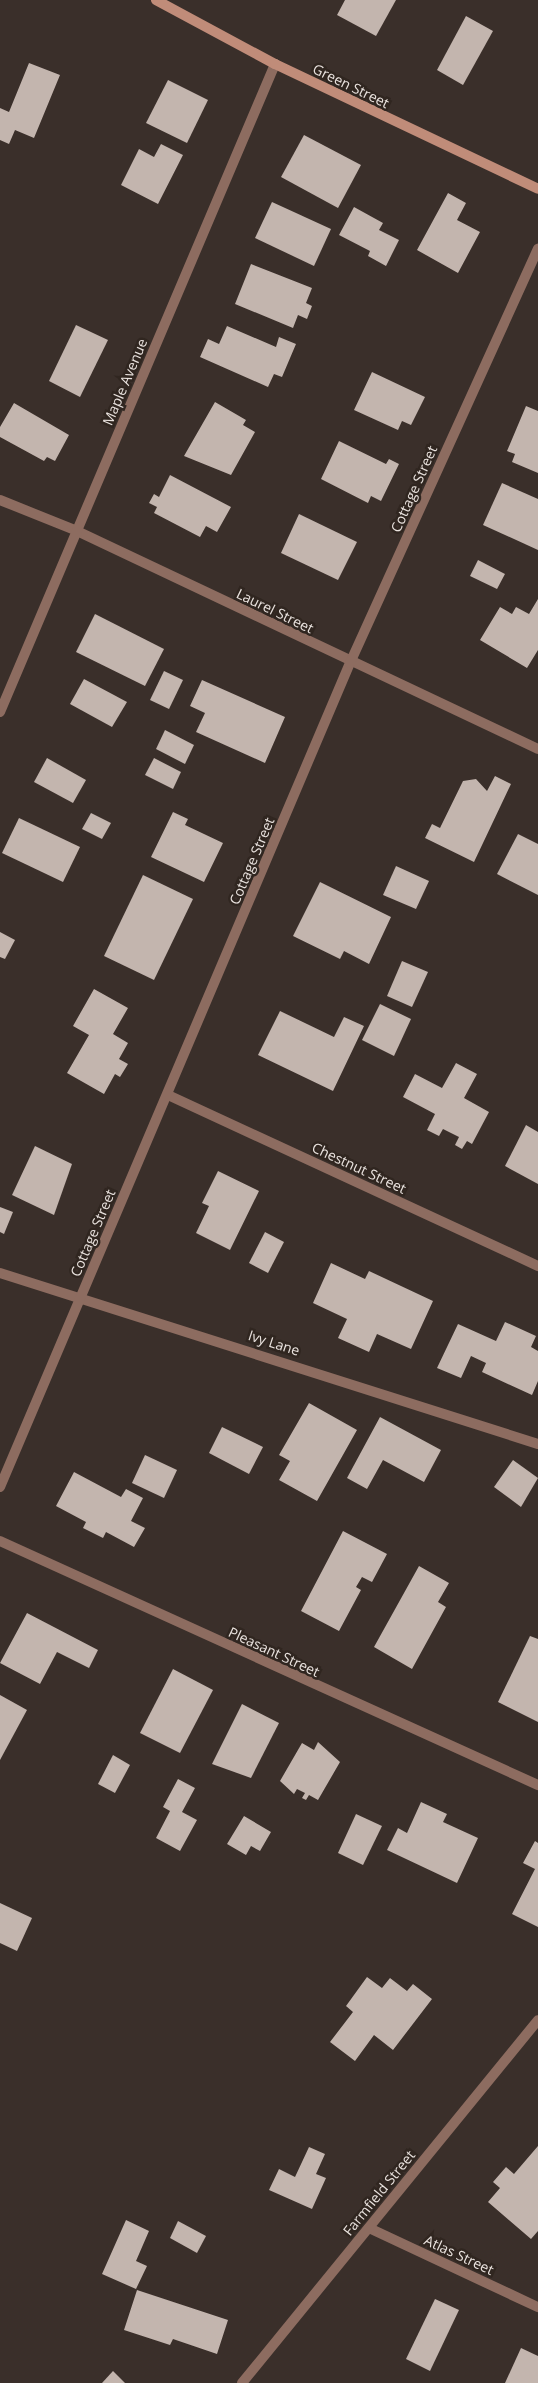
<!DOCTYPE html>
<style>
body{margin:0}
#map{position:relative;width:538px;height:2383px;overflow:hidden;background:#3a2f2a;font-family:"Open Sans",sans-serif}
div>[style]{position:absolute}
[style*='--x']{left:calc(var(--x)*1px);top:calc(var(--y)*1px);width:calc(var(--w)*1px);rotate:calc(var(--a)*1deg)}
.building>*{inset:0;background:#c3b5ae}
.minor>*{height:10px;margin:-5px;padding:0 5px;transform-origin:5px;border-radius:5px;background:#8d6c60}
.secondary>*{height:10px;margin:-5px;padding:0 5px;transform-origin:5px;border-radius:5px;background:#c08c79}
span{translate:-50% -50%;white-space:nowrap;text-align:center;line-height:1.15;-webkit-text-stroke:5px #302620;paint-order:stroke}
.street-label{font-size:14px;color:#eae3df}
</style>
<div id="map">
<div class="building">
<i style="clip-path:polygon(345px 0,396px 0,376px 36px,337px 15px)"></i>
<i style="clip-path:polygon(466px 16px,493px 31px,463px 85px,437px 70px)"></i>
<i style="clip-path:polygon(29px 63px,60px 75px,34px 138px,15px 130px,9px 144px,0 140px,0 108px,9px 112px)"></i>
<i style="clip-path:polygon(168px 80px,208px 100px,187px 143px,146px 123px)"></i>
<i style="clip-path:polygon(304px 135px,361px 165px,338px 208px,281px 177px)"></i>
<i style="clip-path:polygon(161px 144px,183px 155px,158px 204px,121px 185px,139px 149px,154px 157px)"></i>
<i style="clip-path:polygon(448px 193px,466px 203px,457px 220px,480px 232px,458px 273px,417px 250px)"></i>
<i style="clip-path:polygon(272px 202px,331px 229px,314px 266px,255px 238px)"></i>
<i style="clip-path:polygon(354px 207px,383px 223px,379px 230px,399px 240px,386px 266px,368px 256px,370px 251px,339px 235px)"></i>
<i style="clip-path:polygon(251px 264px,312px 288px,306px 303px,312px 306px,307px 319px,298px 315px,293px 328px,235px 304px)"></i>
<i style="clip-path:polygon(76px 325px,108px 340px,80px 397px,49px 381px)"></i>
<i style="clip-path:polygon(227px 326px,276px 347px,279px 337px,296px 344px,282px 377px,274px 374px,268px 387px,200px 357px,208px 339px,219px 344px)"></i>
<i style="clip-path:polygon(372px 372px,425px 397px,411px 425px,402px 421px,398px 430px,354px 410px)"></i>
<i style="clip-path:polygon(215px 402px,246px 420px,243px 425px,255px 432px,231px 475px,184px 456px)"></i>
<i style="clip-path:polygon(14px 403px,69px 435px,55px 461px,47px 457px,44px 461px,0 437px,0 427px)"></i>
<i style="clip-path:polygon(526px 406px,538px 411px,538px 473px,512px 462px,515px 454px,507px 451px)"></i>
<i style="clip-path:polygon(339px 441px,386px 464px,389px 459px,399px 464px,381px 501px,371px 496px,368px 503px,321px 479px)"></i>
<i style="clip-path:polygon(170px 475px,231px 507px,217px 532px,206px 526px,200px 537px,154px 513px,157px 507px,149px 503px,154px 494px,159px 497px)"></i>
<i style="clip-path:polygon(502px 483px,538px 499px,538px 550px,483px 525px)"></i>
<i style="clip-path:polygon(299px 514px,357px 542px,338px 580px,281px 553px)"></i>
<i style="clip-path:polygon(478px 560px,505px 574px,497px 589px,470px 576px)"></i>
<i style="clip-path:polygon(538px 599px,538px 650px,527px 668px,480px 640px,500px 607px,512px 614px,516px 607px,529px 614px)"></i>
<i style="clip-path:polygon(95px 614px,164px 649px,145px 686px,76px 652px)"></i>
<i style="clip-path:polygon(164px 671px,183px 680px,169px 709px,150px 700px)"></i>
<i style="clip-path:polygon(84px 679px,127px 702px,112px 727px,70px 704px)"></i>
<i style="clip-path:polygon(202px 680px,285px 717px,265px 763px,196px 732px,205px 713px,190px 706px)"></i>
<i style="clip-path:polygon(165px 730px,194px 745px,185px 764px,156px 749px)"></i>
<i style="clip-path:polygon(47px 758px,86px 780px,73px 803px,34px 782px)"></i>
<i style="clip-path:polygon(154px 758px,181px 772px,173px 789px,145px 775px)"></i>
<i style="clip-path:polygon(495px 776px,511px 784px,474px 862px,425px 838px,432px 824px,440px 828px,463px 781px,476px 779px,487px 791px)"></i>
<i style="clip-path:polygon(173px 812px,188px 819px,185px 825px,223px 843px,204px 882px,151px 857px)"></i>
<i style="clip-path:polygon(91px 813px,111px 823px,102px 839px,82px 829px)"></i>
<i style="clip-path:polygon(19px 818px,80px 847px,63px 882px,2px 853px)"></i>
<i style="clip-path:polygon(518px 834px,538px 844px,538px 895px,497px 874px)"></i>
<i style="clip-path:polygon(396px 866px,429px 881px,416px 909px,383px 895px)"></i>
<i style="clip-path:polygon(143px 875px,193px 899px,154px 980px,104px 956px)"></i>
<i style="clip-path:polygon(320px 882px,391px 917px,369px 964px,344px 951px,340px 959px,293px 936px)"></i>
<i style="clip-path:polygon(0 932px,15px 940px,5px 959px,0 957px)"></i>
<i style="clip-path:polygon(402px 961px,428px 972px,412px 1007px,387px 996px)"></i>
<i style="clip-path:polygon(94px 989px,128px 1008px,113px 1034px,128px 1043px,119px 1059px,128px 1064px,120px 1077px,115px 1074px,104px 1094px,67px 1073px,89px 1035px,73px 1026px)"></i>
<i style="clip-path:polygon(380px 1004px,411px 1019px,394px 1056px,362px 1040px)"></i>
<i style="clip-path:polygon(280px 1011px,334px 1037px,344px 1017px,364px 1026px,333px 1091px,258px 1055px)"></i>
<i style="clip-path:polygon(456px 1063px,477px 1074px,464px 1098px,489px 1112px,472px 1144px,467px 1141px,462px 1149px,455px 1145px,459px 1137px,443px 1129px,439px 1136px,427px 1130px,435px 1114px,403px 1097px,415px 1074px,442px 1088px)"></i>
<i style="clip-path:polygon(526px 1125px,538px 1132px,538px 1184px,505px 1166px)"></i>
<i style="clip-path:polygon(35px 1146px,72px 1164px,54px 1215px,12px 1195px)"></i>
<i style="clip-path:polygon(218px 1171px,259px 1191px,230px 1250px,196px 1233px,209px 1206px,202px 1203px)"></i>
<i style="clip-path:polygon(0 1207px,13px 1212px,4px 1234px,0 1232px)"></i>
<i style="clip-path:polygon(265px 1232px,284px 1242px,268px 1273px,249px 1263px)"></i>
<i style="clip-path:polygon(331px 1263px,365px 1279px,369px 1271px,433px 1301px,411px 1349px,377px 1334px,369px 1352px,338px 1338px,347px 1319px,313px 1303px)"></i>
<i style="clip-path:polygon(505px 1322px,536px 1336px,531px 1347px,538px 1351px,538px 1381px,532px 1395px,482px 1372px,486px 1363px,471px 1356px,461px 1378px,437px 1368px,458px 1324px,496px 1341px)"></i>
<i style="clip-path:polygon(309px 1403px,357px 1430px,317px 1501px,279px 1480px,290px 1461px,279px 1455px)"></i>
<i style="clip-path:polygon(380px 1417px,441px 1450px,424px 1482px,383px 1460px,367px 1489px,347px 1478px)"></i>
<i style="clip-path:polygon(222px 1427px,263px 1447px,249px 1474px,209px 1453px)"></i>
<i style="clip-path:polygon(145px 1455px,177px 1470px,164px 1498px,132px 1483px)"></i>
<i style="clip-path:polygon(513px 1460px,538px 1478px,521px 1507px,494px 1487px)"></i>
<i style="clip-path:polygon(74px 1472px,121px 1497px,126px 1489px,143px 1498px,131px 1521px,145px 1528px,134px 1547px,106px 1532px,103px 1538px,83px 1528px,86px 1522px,56px 1506px)"></i>
<i style="clip-path:polygon(343px 1531px,387px 1554px,372px 1582px,362px 1577px,356px 1587px,361px 1590px,339px 1631px,301px 1611px)"></i>
<i style="clip-path:polygon(419px 1566px,449px 1583px,438px 1602px,446px 1607px,412px 1669px,374px 1647px)"></i>
<i style="clip-path:polygon(27px 1613px,98px 1650px,89px 1668px,57px 1652px,40px 1684px,0 1663px)"></i>
<i style="clip-path:polygon(530px 1636px,538px 1639px,538px 1722px,498px 1702px)"></i>
<i style="clip-path:polygon(173px 1669px,213px 1690px,180px 1753px,140px 1733px)"></i>
<i style="clip-path:polygon(0 1695px,27px 1710px,0 1760px)"></i>
<i style="clip-path:polygon(242px 1704px,279px 1723px,251px 1778px,212px 1764px)"></i>
<i style="clip-path:polygon(318px 1742px,340px 1762px,318px 1800px,309px 1795px,306px 1800px,302px 1798px,305px 1793px,297px 1789px,294px 1794px,280px 1781px,302px 1743px,314px 1750px)"></i>
<i style="clip-path:polygon(113px 1755px,130px 1765px,115px 1793px,98px 1784px)"></i>
<i style="clip-path:polygon(178px 1779px,195px 1788px,182px 1812px,197px 1820px,180px 1851px,156px 1838px,170px 1811px,163px 1807px)"></i>
<i style="clip-path:polygon(421px 1802px,447px 1814px,443px 1822px,478px 1838px,457px 1883px,387px 1850px,398px 1828px,407px 1833px)"></i>
<i style="clip-path:polygon(356px 1814px,382px 1826px,363px 1865px,338px 1853px)"></i>
<i style="clip-path:polygon(244px 1816px,271px 1832px,260px 1851px,251px 1846px,246px 1855px,227px 1844px)"></i>
<i style="clip-path:polygon(535px 1841px,538px 1843px,538px 1927px,512px 1914px,535px 1869px,523px 1863px)"></i>
<i style="clip-path:polygon(0 1903px,32px 1918px,17px 1951px,0 1943px)"></i>
<i style="clip-path:polygon(367px 1977px,382px 1988px,390px 1978px,407px 1991px,413px 1984px,432px 1999px,393px 2050px,374px 2035px,355px 2061px,330px 2042px,353px 2012px,346px 2006px)"></i>
<i style="clip-path:polygon(538px 2146px,538px 2231px,531px 2239px,488px 2202px,500px 2188px,493px 2182px,506px 2167px,514px 2174px)"></i>
<i style="clip-path:polygon(309px 2147px,325px 2154px,316px 2174px,326px 2178px,312px 2209px,269px 2190px,279px 2169px,295px 2177px)"></i>
<i style="clip-path:polygon(126px 2220px,149px 2231px,136px 2261px,147px 2266px,136px 2289px,102px 2274px)"></i>
<i style="clip-path:polygon(178px 2221px,206px 2236px,197px 2253px,170px 2238px)"></i>
<i style="clip-path:polygon(137px 2290px,228px 2320px,217px 2354px,173px 2339px,170px 2345px,124px 2330px)"></i>
<i style="clip-path:polygon(435px 2299px,459px 2310px,430px 2371px,406px 2359px)"></i>
<i style="clip-path:polygon(521px 2348px,538px 2356px,538px 2383px,505px 2383px)"></i>
<i style="clip-path:polygon(113px 2371px,125px 2383px,102px 2383px)"></i>
</div>
<div class="minor">
<i style="--x:0;--y:500;--w:83;--a:21.9"></i>
<i style="--x:77;--y:531;--w:510;--a:25.31"></i>
<i style="--x:0;--y:712;--w:704;--a:-67"></i>
<i style="--x:168;--y:1095;--w:408;--a:24.8"></i>
<i style="--x:0;--y:1273;--w:565;--a:17.63"></i>
<i style="--x:0;--y:1487;--w:895;--a:-66.99"></i>
<i style="--x:350;--y:663;--w:455;--a:-65.6"></i>
<i style="--x:0;--y:1541;--w:591;--a:24.4"></i>
<i style="--x:369;--y:2228;--w:187;--a:25.1"></i>
<i style="--x:242;--y:2383;--w:468;--a:-50.8"></i>
</div>
<div class="secondary">
<i style="--x:156;--y:0;--w:135;--a:28.3"></i>
<i style="--x:275;--y:64;--w:291;--a:25.4"></i>
</div>
<div class="street-label">
<span style="left:351px;top:86px;rotate:26deg">Green Street</span>
<span style="left:125px;top:382px;rotate:-67deg">Maple Avenue</span>
<span style="left:414px;top:489px;rotate:-66deg">Cottage Street</span>
<span style="left:275px;top:611px;rotate:26deg">Laurel Street</span>
<span style="left:252px;top:861px;rotate:-67deg">Cottage Street</span>
<span style="left:359px;top:1168px;rotate:25deg">Chestnut Street</span>
<span style="left:93px;top:1233px;rotate:-67deg">Cottage Street</span>
<span style="left:274px;top:1343px;rotate:18deg">Ivy Lane</span>
<span style="left:274px;top:1652px;rotate:25deg">Pleasant Street</span>
<span style="left:379px;top:2193px;rotate:-51deg">Farmfield Street</span>
<span style="left:459px;top:2255px;rotate:25deg">Atlas Street</span>
</div>
</div>
